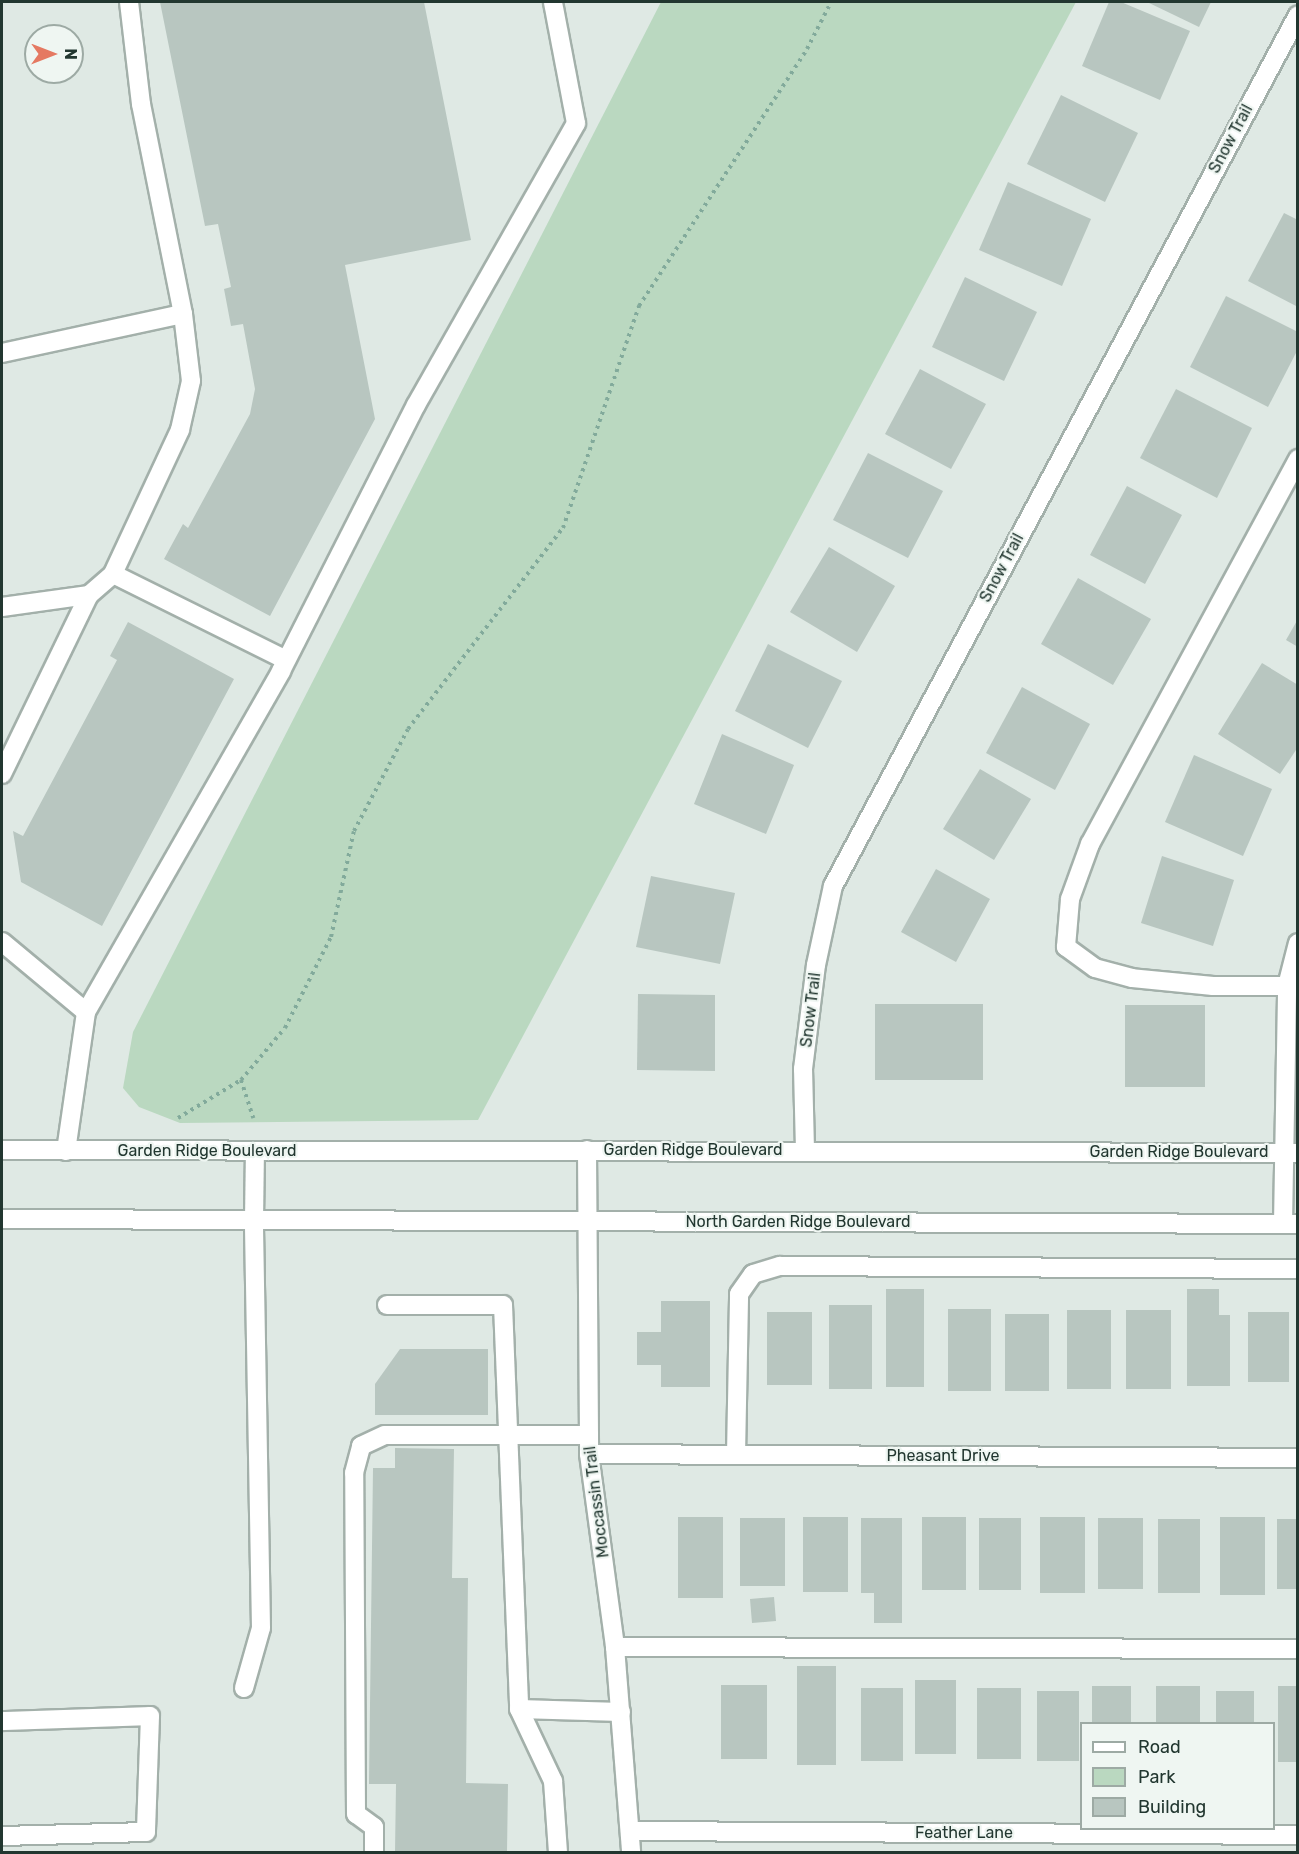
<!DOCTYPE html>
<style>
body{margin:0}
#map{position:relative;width:1299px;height:1854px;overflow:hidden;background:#dfe9e4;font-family:Rubik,sans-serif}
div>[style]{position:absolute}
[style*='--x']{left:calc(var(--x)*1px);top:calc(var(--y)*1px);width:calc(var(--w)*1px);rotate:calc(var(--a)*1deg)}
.green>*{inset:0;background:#bad8c0}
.building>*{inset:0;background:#b8c6c0}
.path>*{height:4px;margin-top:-2px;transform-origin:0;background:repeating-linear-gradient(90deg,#82aa9b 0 3px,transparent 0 7.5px)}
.roads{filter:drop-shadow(2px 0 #a3b0aa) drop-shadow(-2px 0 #a3b0aa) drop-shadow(0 2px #a3b0aa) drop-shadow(0 -2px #a3b0aa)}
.lane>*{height:18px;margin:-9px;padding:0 9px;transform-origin:9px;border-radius:9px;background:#fff}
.street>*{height:18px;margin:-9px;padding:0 9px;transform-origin:9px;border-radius:9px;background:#fff}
.secondary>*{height:18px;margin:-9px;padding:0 9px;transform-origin:9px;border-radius:9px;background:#fff}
span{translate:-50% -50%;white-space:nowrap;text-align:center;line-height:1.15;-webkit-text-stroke:4.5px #eff6f2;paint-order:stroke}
.street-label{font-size:16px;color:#223730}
.frame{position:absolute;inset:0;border:3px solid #223730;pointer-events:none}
.legend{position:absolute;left:1080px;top:1722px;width:195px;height:108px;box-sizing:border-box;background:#eff6f2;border:2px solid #9daaa4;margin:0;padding:8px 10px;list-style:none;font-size:18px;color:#223730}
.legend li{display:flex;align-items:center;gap:12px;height:30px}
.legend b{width:30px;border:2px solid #9daaa4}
.north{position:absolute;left:24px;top:24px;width:60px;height:60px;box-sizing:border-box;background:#eff6f2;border:2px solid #9daaa4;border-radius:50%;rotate:90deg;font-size:16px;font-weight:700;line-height:24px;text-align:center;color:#223730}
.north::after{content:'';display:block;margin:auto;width:21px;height:27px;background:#e57962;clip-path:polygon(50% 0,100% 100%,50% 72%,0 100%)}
</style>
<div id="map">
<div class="green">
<i style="clip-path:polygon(661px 2px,1076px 2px,478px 1120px,180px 1123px,139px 1107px,123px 1088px,133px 1032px)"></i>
</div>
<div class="building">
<i style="clip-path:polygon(160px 2px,424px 2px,471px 240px,345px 265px,375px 419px,270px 616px,164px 559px,183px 524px,188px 528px,250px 414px,255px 389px,243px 324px,231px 326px,224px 289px,231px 287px,218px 224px,205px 226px)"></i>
<i style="clip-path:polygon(1109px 2px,1121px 2px,1190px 31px,1160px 100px,1082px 66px)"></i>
<i style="clip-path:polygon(1147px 2px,1211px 2px,1199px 27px)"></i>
<i style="clip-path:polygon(1061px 95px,1138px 133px,1105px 202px,1027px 164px)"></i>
<i style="clip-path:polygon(1008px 182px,1091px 219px,1062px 286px,979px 250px)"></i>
<i style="clip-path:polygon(1284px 213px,1298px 220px,1298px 307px,1248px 281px)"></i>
<i style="clip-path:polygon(965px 277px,1037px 312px,1004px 381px,932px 347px)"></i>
<i style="clip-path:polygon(1226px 296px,1298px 332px,1298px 349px,1268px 407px,1190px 367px)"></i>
<i style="clip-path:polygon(920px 369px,986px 404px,951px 469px,885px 434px)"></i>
<i style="clip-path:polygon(1176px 389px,1252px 428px,1217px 498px,1140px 458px)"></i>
<i style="clip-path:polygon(868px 453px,943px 491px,908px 558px,833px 520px)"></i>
<i style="clip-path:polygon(1127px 486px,1182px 515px,1145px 584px,1090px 555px)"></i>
<i style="clip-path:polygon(829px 547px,895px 586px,857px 652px,790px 612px)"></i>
<i style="clip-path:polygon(1078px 578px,1151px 619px,1113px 685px,1041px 644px)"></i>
<i style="clip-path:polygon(1298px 619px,1298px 647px,1286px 640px)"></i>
<i style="clip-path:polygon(128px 622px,234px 679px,102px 926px,21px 882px,13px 831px,23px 836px,117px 660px,110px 656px)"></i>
<i style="clip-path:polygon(768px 644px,842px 681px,808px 748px,735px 711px)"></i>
<i style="clip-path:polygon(1262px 663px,1298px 685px,1298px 747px,1280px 774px,1218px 734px)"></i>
<i style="clip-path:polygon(1022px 687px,1090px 724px,1055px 790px,986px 753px)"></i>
<i style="clip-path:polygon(722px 734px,794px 765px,766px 834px,694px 804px)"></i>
<i style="clip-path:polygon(1194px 755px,1272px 789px,1243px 856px,1165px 822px)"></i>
<i style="clip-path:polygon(980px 769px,1031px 799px,994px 860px,943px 829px)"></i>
<i style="clip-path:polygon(1162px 856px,1234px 880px,1213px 946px,1141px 923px)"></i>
<i style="clip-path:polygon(936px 869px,990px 899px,956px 962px,901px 932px)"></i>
<i style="clip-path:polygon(651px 876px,735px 893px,720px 964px,636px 947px)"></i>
<i style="clip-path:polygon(638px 994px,715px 995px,715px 1071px,637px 1070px)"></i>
<i style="clip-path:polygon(875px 1004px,983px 1004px,983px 1080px,875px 1080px)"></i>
<i style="clip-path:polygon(1125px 1005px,1205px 1005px,1205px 1087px,1125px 1087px)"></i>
<i style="clip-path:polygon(886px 1289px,924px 1289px,924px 1387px,886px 1387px)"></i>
<i style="clip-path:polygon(1187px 1289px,1219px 1289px,1219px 1315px,1230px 1315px,1230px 1386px,1187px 1386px)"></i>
<i style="clip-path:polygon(661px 1301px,710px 1301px,710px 1387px,661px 1387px,661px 1365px,637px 1365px,637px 1332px,661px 1332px)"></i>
<i style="clip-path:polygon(829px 1305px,872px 1305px,872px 1389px,829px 1389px)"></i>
<i style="clip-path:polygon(948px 1309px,991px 1309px,991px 1391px,948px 1391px)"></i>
<i style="clip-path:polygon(1067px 1310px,1111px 1310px,1111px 1389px,1067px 1389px)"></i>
<i style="clip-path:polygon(1126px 1310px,1171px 1310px,1171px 1389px,1126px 1389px)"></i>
<i style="clip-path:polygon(767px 1312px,812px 1312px,812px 1385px,767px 1385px)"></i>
<i style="clip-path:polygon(1248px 1312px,1289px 1312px,1289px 1382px,1248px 1382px)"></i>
<i style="clip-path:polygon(1005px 1314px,1049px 1314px,1049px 1391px,1005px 1391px)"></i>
<i style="clip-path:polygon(400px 1349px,488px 1349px,488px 1415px,375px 1415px,375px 1384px)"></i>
<i style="clip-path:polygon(395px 1448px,454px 1449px,452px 1578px,468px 1578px,466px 1783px,508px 1784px,507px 1852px,395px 1852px,396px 1784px,369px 1784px,373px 1468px,395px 1468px)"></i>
<i style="clip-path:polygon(678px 1517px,723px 1517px,723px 1598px,678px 1598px)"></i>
<i style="clip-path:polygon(803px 1517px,848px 1517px,848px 1592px,803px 1592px)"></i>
<i style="clip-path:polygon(922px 1517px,966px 1517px,966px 1590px,922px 1590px)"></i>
<i style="clip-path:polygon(1040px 1517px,1085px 1517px,1085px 1593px,1040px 1593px)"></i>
<i style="clip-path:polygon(1220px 1517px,1265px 1517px,1265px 1595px,1220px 1595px)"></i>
<i style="clip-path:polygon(740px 1518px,785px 1518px,785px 1586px,740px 1586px)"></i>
<i style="clip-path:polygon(861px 1518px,902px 1518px,902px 1623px,874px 1623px,874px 1593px,861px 1593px)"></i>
<i style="clip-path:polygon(979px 1518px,1021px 1518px,1021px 1590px,979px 1590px)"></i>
<i style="clip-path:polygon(1098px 1518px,1143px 1518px,1143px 1589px,1098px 1589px)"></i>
<i style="clip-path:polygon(1158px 1519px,1200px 1519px,1200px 1593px,1158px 1593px)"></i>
<i style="clip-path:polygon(1277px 1519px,1298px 1519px,1298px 1589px,1277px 1589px)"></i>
<i style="clip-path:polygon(774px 1597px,776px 1621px,752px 1623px,750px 1599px)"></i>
<i style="clip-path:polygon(797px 1666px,836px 1666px,836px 1765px,797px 1765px)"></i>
<i style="clip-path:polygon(915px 1680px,956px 1680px,956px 1754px,915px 1754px)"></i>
<i style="clip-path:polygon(721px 1685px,767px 1685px,767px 1759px,721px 1759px)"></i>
<i style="clip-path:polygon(1092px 1686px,1131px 1686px,1131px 1724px,1092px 1724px)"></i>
<i style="clip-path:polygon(1156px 1686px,1200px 1686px,1200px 1724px,1156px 1724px)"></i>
<i style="clip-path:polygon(1278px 1686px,1298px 1686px,1298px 1762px,1278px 1762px)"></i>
<i style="clip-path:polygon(861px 1688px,903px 1688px,903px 1761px,861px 1761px)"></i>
<i style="clip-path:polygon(977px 1688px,1021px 1688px,1021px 1759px,977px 1759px)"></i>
<i style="clip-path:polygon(1037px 1691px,1079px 1691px,1079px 1761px,1037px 1761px)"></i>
<i style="clip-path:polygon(1216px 1691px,1254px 1691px,1254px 1724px,1216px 1724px)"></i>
</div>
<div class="path">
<i style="--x:241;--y:1080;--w:40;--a:72"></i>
<i style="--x:178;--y:1118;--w:74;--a:-31.1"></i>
<i style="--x:241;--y:1080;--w:68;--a:-49.8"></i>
<i style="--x:285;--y:1028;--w:102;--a:-63.2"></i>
<i style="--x:331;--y:937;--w:108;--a:-77.8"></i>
<i style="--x:354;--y:831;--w:115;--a:-62.1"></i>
<i style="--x:408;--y:729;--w:254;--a:-52.4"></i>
<i style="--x:563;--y:528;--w:235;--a:-71.1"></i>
<i style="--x:639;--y:306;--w:307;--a:-56.8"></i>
<i style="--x:807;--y:49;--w:53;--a:-62.9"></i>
</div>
<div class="roads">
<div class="lane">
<i style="--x:129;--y:2;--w:103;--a:83.3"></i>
<i style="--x:141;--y:104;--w:214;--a:78.7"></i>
<i style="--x:2;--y:353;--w:185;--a:-12.2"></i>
<i style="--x:183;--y:314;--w:67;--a:83.2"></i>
<i style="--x:191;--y:381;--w:50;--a:102.7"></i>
<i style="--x:180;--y:430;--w:159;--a:115"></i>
<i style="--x:113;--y:574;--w:193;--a:26.4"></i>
<i style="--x:2;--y:607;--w:88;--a:-7.9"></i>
<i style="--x:89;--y:595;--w:32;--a:-41"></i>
<i style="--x:2;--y:774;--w:199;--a:-64.1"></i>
<i style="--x:2;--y:942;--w:109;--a:39.8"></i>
<i style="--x:1287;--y:986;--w:74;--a:180"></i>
<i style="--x:1213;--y:986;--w:81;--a:-174.4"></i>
<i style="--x:1132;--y:978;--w:38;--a:-165"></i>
<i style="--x:1095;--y:968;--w:36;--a:-144"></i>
<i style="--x:1066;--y:947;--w:48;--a:-85.2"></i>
<i style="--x:1070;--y:899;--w:59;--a:-70"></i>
<i style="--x:1090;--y:844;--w:438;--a:-61.6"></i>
<i style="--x:66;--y:1151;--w:140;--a:-81.8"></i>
<i style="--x:86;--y:1012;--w:393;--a:-60.2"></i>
<i style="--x:281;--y:671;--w:298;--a:-63.1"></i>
<i style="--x:416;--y:405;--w:324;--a:-60.4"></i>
<i style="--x:576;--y:123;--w:123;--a:-100.8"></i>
<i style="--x:387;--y:1305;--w:116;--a:0"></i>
<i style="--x:503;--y:1305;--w:404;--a:87.7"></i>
<i style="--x:519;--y:1709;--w:80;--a:64.7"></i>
<i style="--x:553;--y:1781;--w:71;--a:86"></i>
<i style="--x:736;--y:1455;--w:161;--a:-88.9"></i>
<i style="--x:739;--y:1294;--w:24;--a:-55"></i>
<i style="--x:753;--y:1274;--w:28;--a:-17"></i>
<i style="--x:780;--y:1266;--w:518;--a:0.33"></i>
<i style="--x:615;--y:1647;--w:683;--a:0.17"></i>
<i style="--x:244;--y:1688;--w:62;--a:-74.2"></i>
<i style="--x:261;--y:1628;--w:408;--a:-91"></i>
<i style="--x:519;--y:1709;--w:102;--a:1.7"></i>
<i style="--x:2;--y:1721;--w:148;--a:-1.9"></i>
<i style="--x:150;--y:1716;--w:116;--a:92"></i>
<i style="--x:146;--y:1832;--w:144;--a:178.4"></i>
<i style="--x:374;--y:1852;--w:25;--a:-90"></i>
<i style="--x:374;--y:1827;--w:22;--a:-144"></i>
<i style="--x:356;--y:1814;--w:341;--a:-90.3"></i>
<i style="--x:354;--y:1473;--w:28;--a:-75"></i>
<i style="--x:361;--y:1446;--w:26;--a:-25"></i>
<i style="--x:385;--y:1435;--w:204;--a:0"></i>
</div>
<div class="street">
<i style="--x:587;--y:1150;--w:304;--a:89.6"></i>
<i style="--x:589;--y:1454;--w:195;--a:82.3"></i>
<i style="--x:615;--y:1647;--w:206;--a:85.5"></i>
<i style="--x:805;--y:1150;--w:81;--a:-91.4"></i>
<i style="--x:803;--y:1069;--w:105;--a:-82.9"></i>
<i style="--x:816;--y:965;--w:81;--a:-77.9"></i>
<i style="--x:833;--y:886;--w:987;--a:-61.9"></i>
<i style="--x:1283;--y:1224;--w:238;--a:-89"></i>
<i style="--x:1287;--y:986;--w:44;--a:-75.7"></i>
<i style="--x:589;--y:1454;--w:709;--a:0.32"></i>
<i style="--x:631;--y:1831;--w:667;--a:0.34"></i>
</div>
<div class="secondary">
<i style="--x:2;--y:1150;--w:1296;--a:0.13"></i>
<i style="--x:2;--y:1219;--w:1296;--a:0.22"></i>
<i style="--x:254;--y:1220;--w:69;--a:-89.2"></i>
</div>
</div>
<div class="street-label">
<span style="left:1231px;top:139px;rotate:-62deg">Snow Trail</span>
<span style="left:1002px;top:568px;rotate:-62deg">Snow Trail</span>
<span style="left:811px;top:1010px;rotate:-83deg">Snow Trail</span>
<span style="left:693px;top:1150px">Garden Ridge Boulevard</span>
<span style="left:207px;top:1151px">Garden Ridge Boulevard</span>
<span style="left:1179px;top:1152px">Garden Ridge Boulevard</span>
<span style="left:798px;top:1222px">North Garden Ridge Boulevard</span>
<span style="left:943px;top:1456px">Pheasant Drive</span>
<span style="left:597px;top:1502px;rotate:-97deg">Moccassin Trail</span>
<span style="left:964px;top:1833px">Feather Lane</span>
</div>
<div class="frame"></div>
<ul class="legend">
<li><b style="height:8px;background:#fff"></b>Road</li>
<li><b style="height:16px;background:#bad8c0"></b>Park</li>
<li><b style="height:16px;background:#b8c6c0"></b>Building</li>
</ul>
<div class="north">N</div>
</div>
